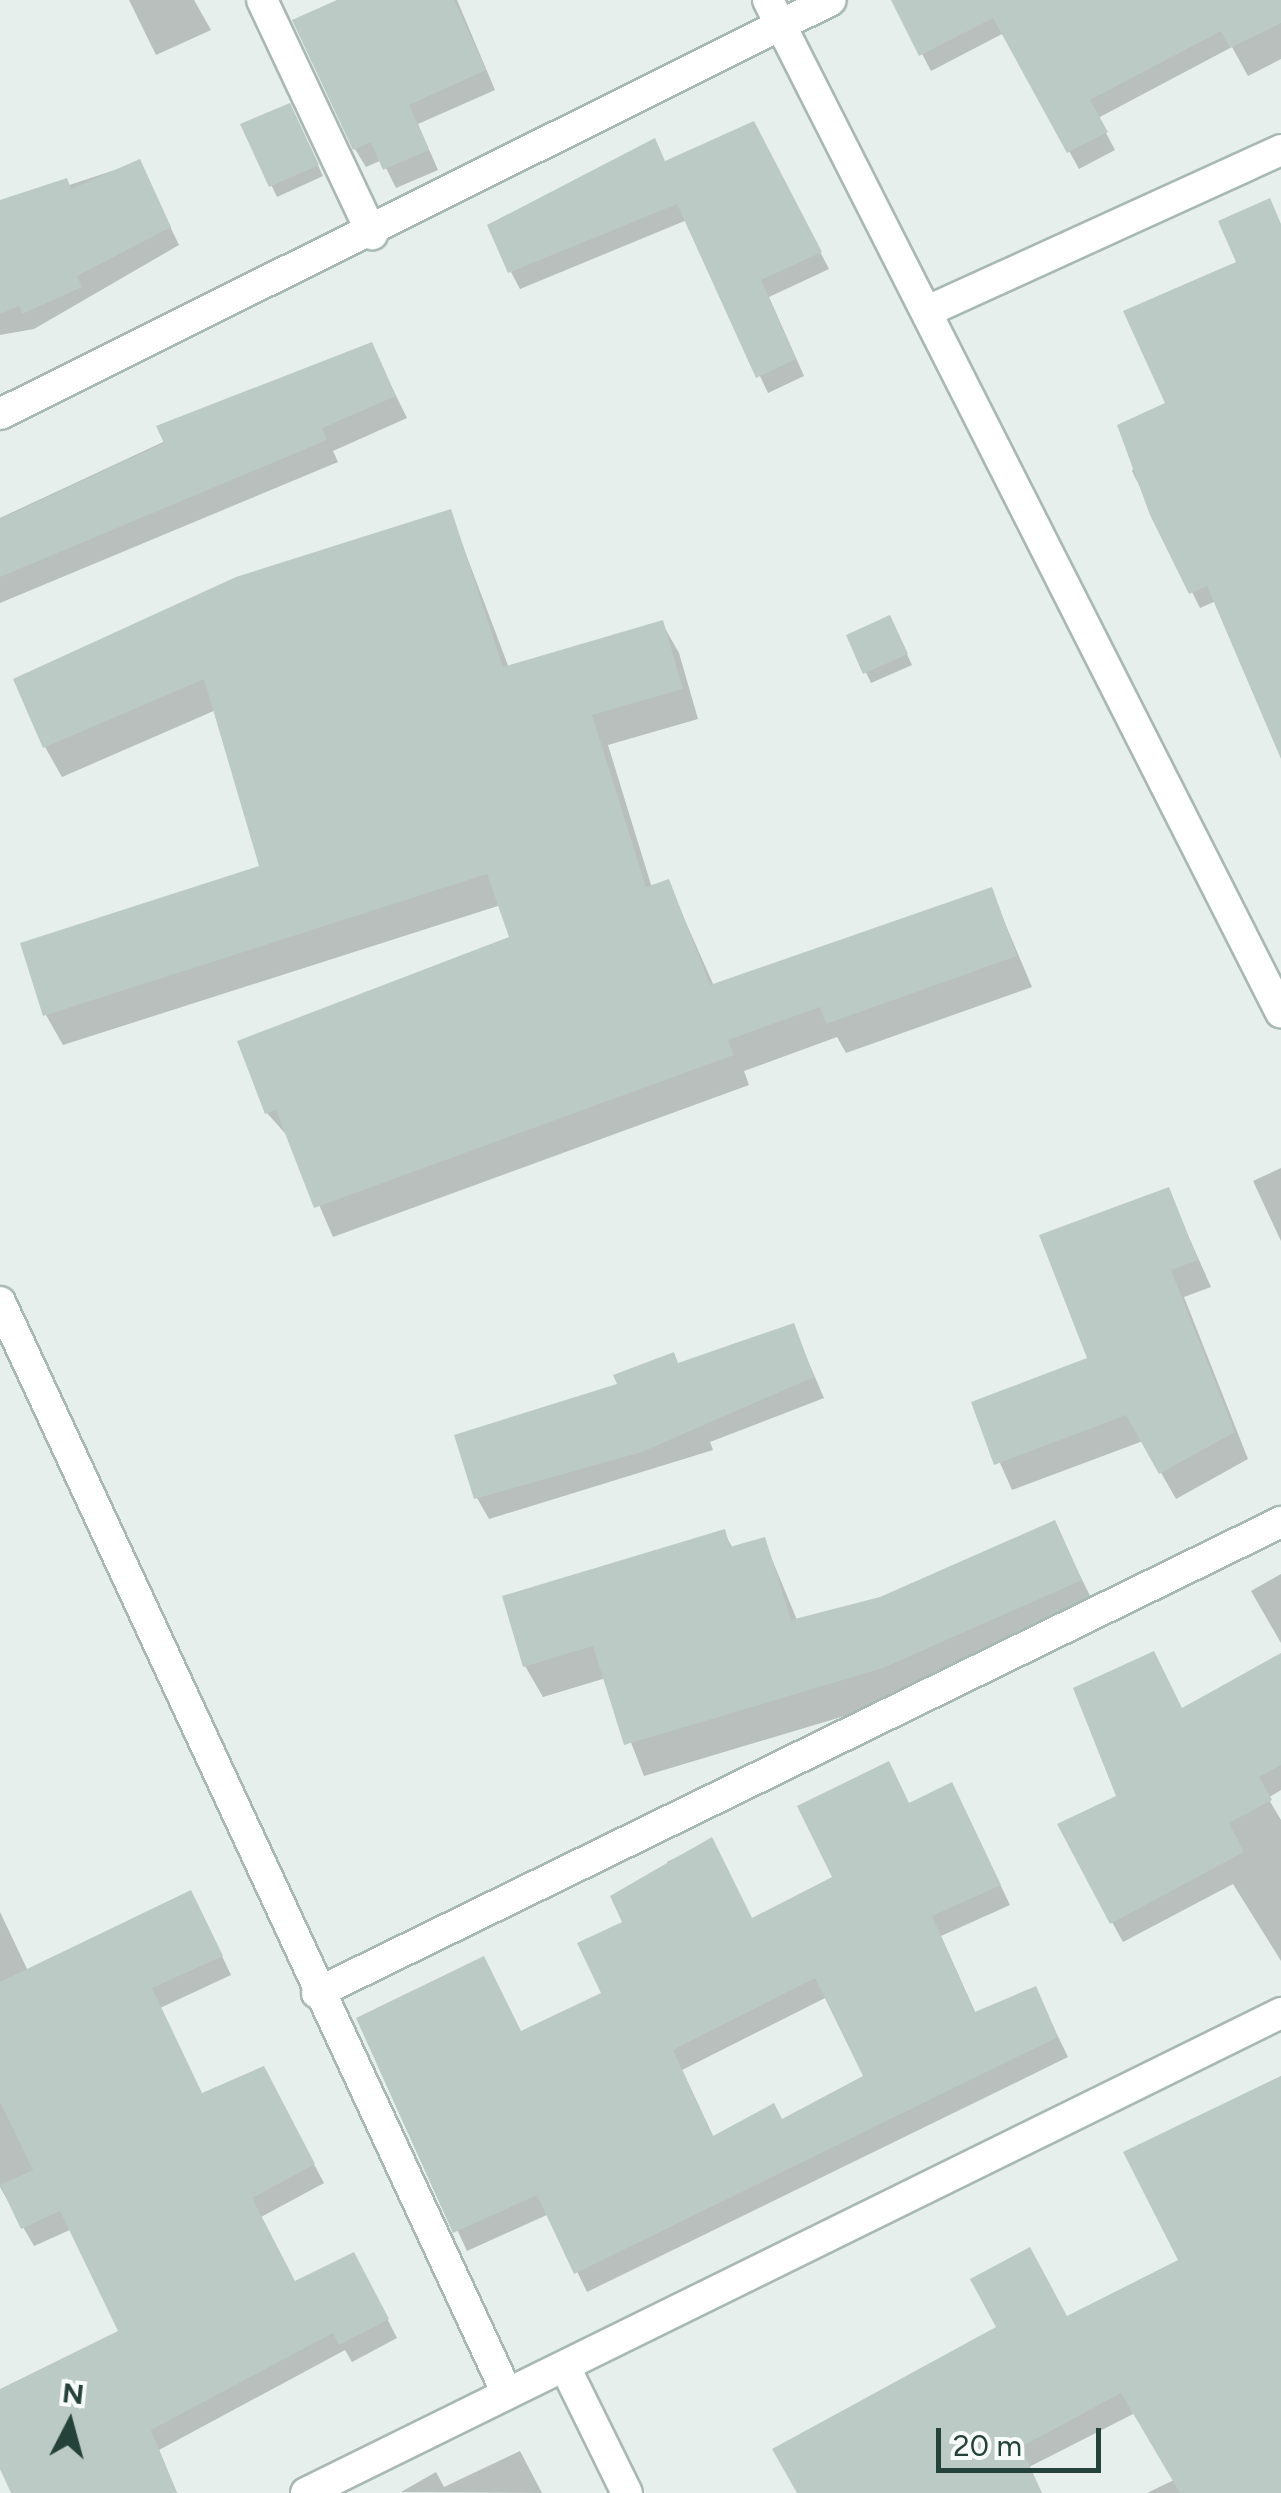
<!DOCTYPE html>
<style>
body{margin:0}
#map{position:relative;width:1281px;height:2493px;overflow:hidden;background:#e6efeb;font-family:Figtree,sans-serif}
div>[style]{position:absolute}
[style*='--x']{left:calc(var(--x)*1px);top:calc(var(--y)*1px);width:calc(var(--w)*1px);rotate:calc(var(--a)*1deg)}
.shadow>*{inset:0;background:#0003}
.building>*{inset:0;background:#bbcac4}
.roads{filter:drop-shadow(2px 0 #a8b8b2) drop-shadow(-2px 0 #a8b8b2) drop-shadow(0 2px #a8b8b2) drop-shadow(0 -2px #a8b8b2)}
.street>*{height:30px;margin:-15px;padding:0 15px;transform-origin:15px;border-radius:15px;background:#fff}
span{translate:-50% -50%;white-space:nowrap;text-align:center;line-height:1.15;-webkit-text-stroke:8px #f7fbf9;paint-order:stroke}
.north{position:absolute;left:20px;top:2373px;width:100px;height:100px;-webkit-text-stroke:8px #f7fbf9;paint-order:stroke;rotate:6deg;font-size:28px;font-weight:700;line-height:40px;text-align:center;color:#24423a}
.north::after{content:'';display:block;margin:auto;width:35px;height:45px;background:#24423a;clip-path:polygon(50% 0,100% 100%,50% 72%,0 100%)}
.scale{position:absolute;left:936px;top:2428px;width:165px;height:45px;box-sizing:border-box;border:5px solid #24423a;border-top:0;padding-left:12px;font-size:30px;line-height:35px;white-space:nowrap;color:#24423a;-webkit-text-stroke:8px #f7fbf9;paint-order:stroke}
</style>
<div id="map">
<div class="shadow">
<i style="clip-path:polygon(129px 0,194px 0,211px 30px,156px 55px)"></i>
<i style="clip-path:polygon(343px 0,457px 0,495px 90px,418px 124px,438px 170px,396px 188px,382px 160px,366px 167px,355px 149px)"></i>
<i style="clip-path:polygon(894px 0,1281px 0,1281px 59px,1248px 76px,1232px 47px,1098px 118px,1115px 150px,1079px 169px,1004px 33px,931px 71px)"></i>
<i style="clip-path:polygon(295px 116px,323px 176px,277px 197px,243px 125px)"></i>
<i style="clip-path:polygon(763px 141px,829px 269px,769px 297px,804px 376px,768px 393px,687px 220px,520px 289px,511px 272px,666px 163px)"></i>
<i style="clip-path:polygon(139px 162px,179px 245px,34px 329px,0 335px,0 208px)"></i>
<i style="clip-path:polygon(1281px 225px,1281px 701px,1216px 601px,1200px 608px,1132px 471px,1240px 263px)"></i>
<i style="clip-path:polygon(371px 345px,407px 418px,333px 451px,338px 462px,0 603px,0 518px)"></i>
<i style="clip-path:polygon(450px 512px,509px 668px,662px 623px,679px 653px,698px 719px,608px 745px,652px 888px,668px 882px,714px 986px,991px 890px,1032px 987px,846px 1053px,837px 1037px,744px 1071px,749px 1085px,333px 1237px,291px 1140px,267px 1113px,512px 938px,501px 905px,63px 1045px,46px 1015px,262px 868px,216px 710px,62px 777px,45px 747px)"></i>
<i style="clip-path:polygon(895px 628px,912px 665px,871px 683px,849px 636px)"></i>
<i style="clip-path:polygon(1281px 1168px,1281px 1241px,1253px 1181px)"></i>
<i style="clip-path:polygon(1168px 1190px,1211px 1287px,1184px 1297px,1248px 1459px,1176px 1499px,1143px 1441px,1012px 1490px,974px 1404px,1090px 1359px)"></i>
<i style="clip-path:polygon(793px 1326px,824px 1398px,710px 1442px,713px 1450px,489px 1519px,477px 1498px,620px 1386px)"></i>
<i style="clip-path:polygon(1054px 1523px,1098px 1612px,901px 1699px,644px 1776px,606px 1678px,543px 1697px,525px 1666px,724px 1532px,733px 1549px,764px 1540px,797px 1620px,880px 1600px)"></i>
<i style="clip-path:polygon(1281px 1574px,1281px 1643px,1251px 1591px)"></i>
<i style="clip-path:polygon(1281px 1656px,1281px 1790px,1268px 1798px,1281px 1820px,1281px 1961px,1233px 1884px,1123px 1942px,1112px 1922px,1120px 1798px,1182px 1711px)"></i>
<i style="clip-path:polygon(evenodd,962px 1804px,1010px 1905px,941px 1936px,976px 2014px,1035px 1989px,1068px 2057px,587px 2292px,549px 2214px,467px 2251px,360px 2019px,521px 2034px,604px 1994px,625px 1923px,670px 1870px,667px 1862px,711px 1840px,752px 1920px,835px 1879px,909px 1805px,962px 1804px,827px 1997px,866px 2077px,782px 2122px,714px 2138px,682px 2070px,827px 1997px)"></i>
<i style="clip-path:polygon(0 1912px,28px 1971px,201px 1912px,231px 1975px,160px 2008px,202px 2096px,273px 2088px,324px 2183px,261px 2217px,295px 2284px,364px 2273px,397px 2338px,352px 2362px,345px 2350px,159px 2450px,177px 2493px,21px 2493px,0 2454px,0 2391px,121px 2332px,72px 2229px,34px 2246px,0 2187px)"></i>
<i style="clip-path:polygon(1281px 2076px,1281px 2467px,1271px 2493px,1147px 2493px,1176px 2479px,1139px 2411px,1029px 2467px,1041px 2493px,799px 2493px,1067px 2319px,1181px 2261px,1126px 2153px)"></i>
<i style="clip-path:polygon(520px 2451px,542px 2493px,401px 2492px,436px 2472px,444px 2487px)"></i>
</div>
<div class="building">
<i style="clip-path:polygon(337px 0,454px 0,486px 70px,409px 105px,429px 150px,383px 170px,371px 142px,353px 150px,292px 20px)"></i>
<i style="clip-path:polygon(891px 0,1281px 0,1281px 23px,1230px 48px,1221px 31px,1090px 100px,1108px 132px,1067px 153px,993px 18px,919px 56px)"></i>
<i style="clip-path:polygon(290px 103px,319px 165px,269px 187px,240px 124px)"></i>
<i style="clip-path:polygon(754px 121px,822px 252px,761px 280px,796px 359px,756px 378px,677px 204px,508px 273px,487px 225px,655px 138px,665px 161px)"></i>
<i style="clip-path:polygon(140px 159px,171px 227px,77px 276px,82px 287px,22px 314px,19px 306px,0 314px,0 200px,67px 178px,71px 189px)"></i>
<i style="clip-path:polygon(1270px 198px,1281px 224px,1281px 759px,1207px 586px,1189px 594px,1150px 515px,1117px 425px,1165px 403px,1123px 311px,1236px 262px,1218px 221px)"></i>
<i style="clip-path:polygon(372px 342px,396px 396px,322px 428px,327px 440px,0 577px,0 519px,164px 443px,156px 426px)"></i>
<i style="clip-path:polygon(451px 509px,503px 667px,663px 620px,683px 689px,592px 715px,646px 887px,669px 879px,710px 985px,992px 887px,1017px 956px,826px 1024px,820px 1007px,728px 1040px,734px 1055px,314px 1208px,276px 1110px,265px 1114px,237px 1041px,509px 937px,487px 874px,43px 1016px,20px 943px,259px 866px,204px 679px,43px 748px,13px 679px,236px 577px)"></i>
<i style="clip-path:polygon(890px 615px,908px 654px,863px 674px,846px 635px)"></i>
<i style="clip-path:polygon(1169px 1187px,1198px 1260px,1171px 1270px,1235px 1432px,1159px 1474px,1126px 1415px,994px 1465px,971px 1402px,1087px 1358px,1039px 1235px)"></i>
<i style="clip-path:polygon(794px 1323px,814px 1377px,642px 1452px,474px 1499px,454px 1435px,617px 1384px,613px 1375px,674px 1352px,678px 1363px)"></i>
<i style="clip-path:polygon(1055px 1520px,1082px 1580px,883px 1668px,624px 1745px,593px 1646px,523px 1667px,502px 1596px,725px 1529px,730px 1547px,765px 1537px,791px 1620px,880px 1597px)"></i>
<i style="clip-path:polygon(1154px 1651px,1182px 1708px,1281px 1653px,1281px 1765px,1259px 1777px,1272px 1800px,1229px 1823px,1244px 1852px,1110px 1924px,1057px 1824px,1116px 1796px,1073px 1688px)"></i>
<i style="clip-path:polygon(evenodd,889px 1761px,909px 1803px,952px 1782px,1001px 1885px,932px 1916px,975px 2012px,1036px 1986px,1058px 2037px,574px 2274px,537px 2195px,453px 2233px,356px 2018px,484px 1956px,521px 2031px,601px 1993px,577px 1943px,622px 1922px,610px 1896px,712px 1837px,752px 1918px,832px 1877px,797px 1806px,889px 1761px,815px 1978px,863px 2076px,782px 2119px,774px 2103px,713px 2136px,673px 2050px,815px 1978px)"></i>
<i style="clip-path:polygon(191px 1890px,223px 1956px,152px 1988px,202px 2093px,264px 2066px,315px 2164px,252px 2198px,295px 2281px,354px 2252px,389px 2319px,339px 2345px,333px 2333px,151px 2430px,177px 2493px,11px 2493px,0 2469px,0 2389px,118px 2331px,60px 2211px,21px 2229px,0 2185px,33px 2170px,0 2102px,0 1982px)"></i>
<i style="clip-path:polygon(1281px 2076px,1281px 2493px,1180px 2493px,1121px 2393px,1021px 2447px,1042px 2493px,797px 2493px,772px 2449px,996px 2327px,970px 2279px,1030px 2247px,1067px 2316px,1178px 2260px,1123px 2152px)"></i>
</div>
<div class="roads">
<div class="street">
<i style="--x:262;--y:0;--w:259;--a:64.8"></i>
<i style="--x:768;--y:0;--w:1135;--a:63.14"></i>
<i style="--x:930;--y:310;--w:386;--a:-24.5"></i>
<i style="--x:0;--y:414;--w:928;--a:-26.48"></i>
<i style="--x:0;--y:1302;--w:1203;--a:65.08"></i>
<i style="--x:317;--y:1993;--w:1073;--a:-26.04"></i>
<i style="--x:565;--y:2367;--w:140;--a:63.8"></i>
<i style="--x:306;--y:2493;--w:1087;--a:-26.21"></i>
</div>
</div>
<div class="north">N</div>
<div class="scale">20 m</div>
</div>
